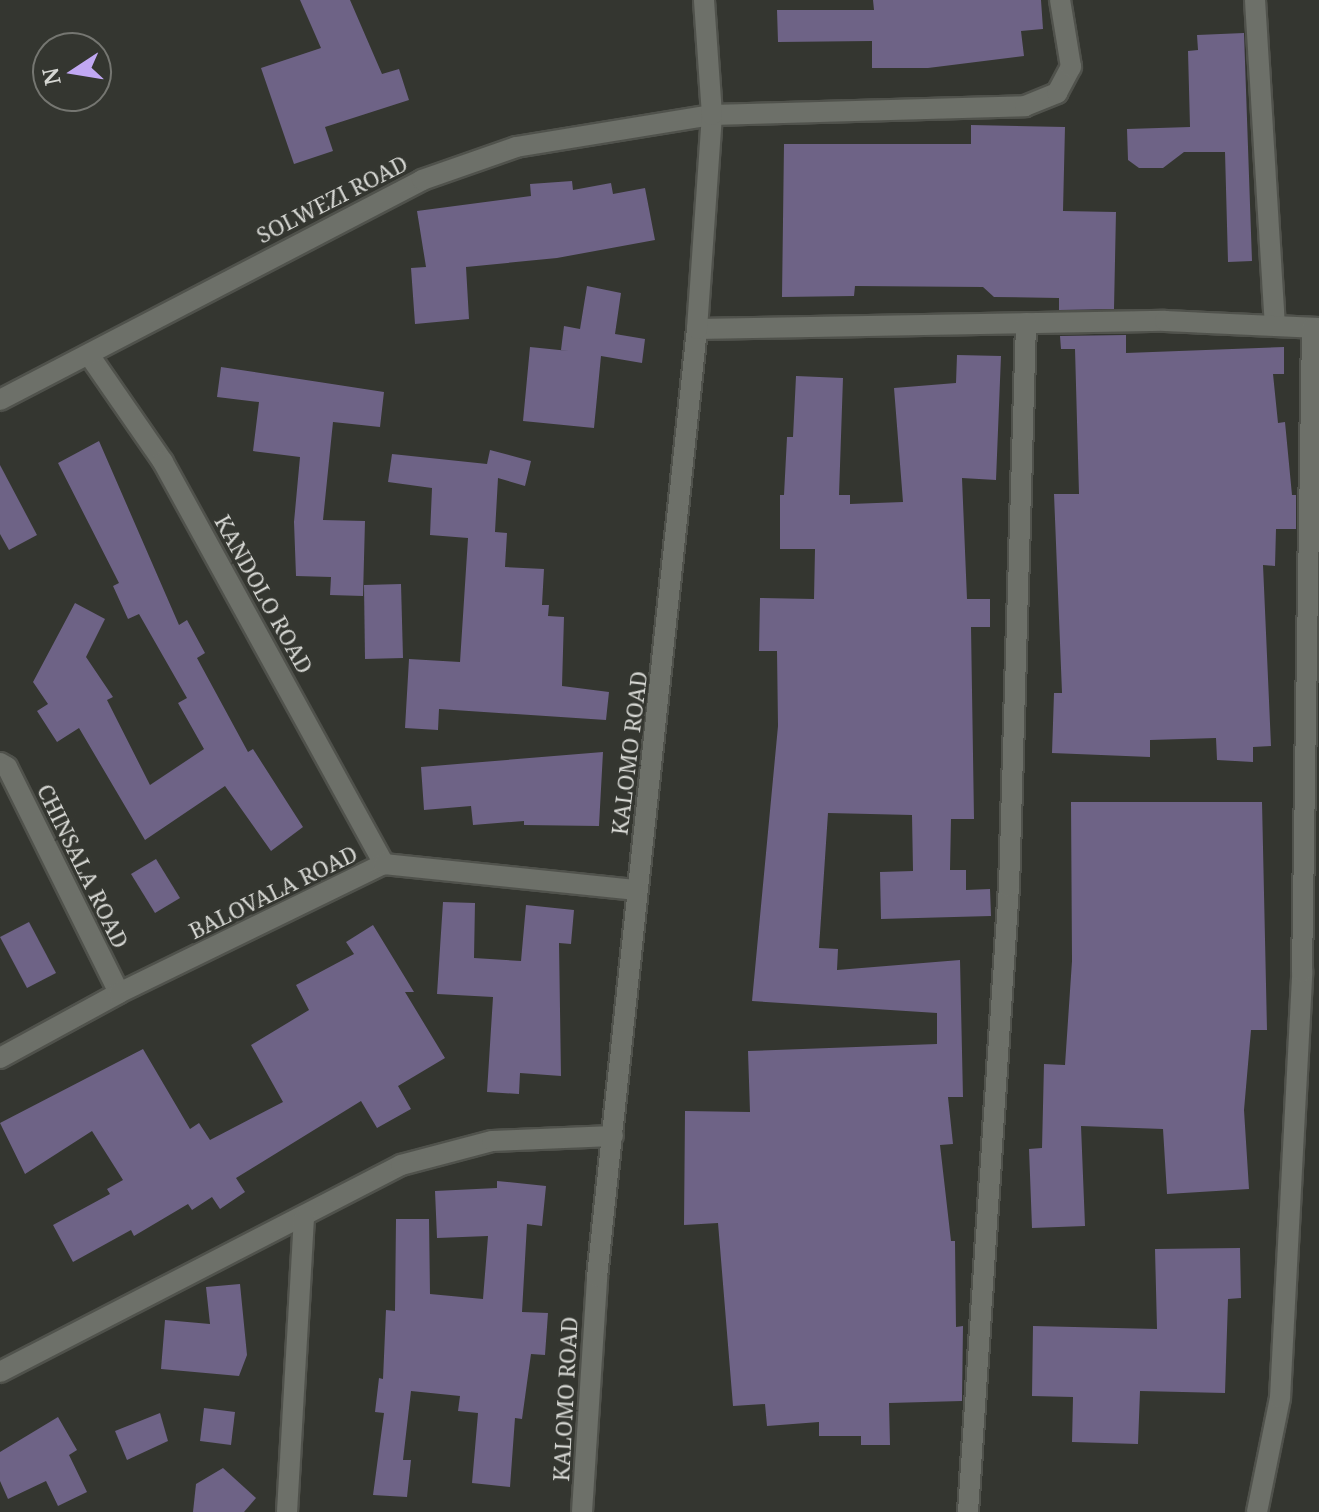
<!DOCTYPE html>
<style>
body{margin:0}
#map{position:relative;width:1319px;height:1512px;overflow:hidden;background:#343630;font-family:"Noto Serif",serif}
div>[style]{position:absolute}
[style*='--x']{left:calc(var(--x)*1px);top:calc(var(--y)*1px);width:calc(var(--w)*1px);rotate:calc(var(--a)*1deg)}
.building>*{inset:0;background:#6e6386}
.roads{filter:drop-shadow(2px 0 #50524c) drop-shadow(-2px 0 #50524c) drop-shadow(0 2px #50524c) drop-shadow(0 -2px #50524c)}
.street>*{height:20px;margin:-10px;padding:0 10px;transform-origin:10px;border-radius:10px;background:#6d7069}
span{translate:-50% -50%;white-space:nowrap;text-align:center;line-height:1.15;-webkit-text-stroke:6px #343630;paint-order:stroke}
.street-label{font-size:22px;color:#d6d7d3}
.north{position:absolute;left:32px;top:32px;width:80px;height:80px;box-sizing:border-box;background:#343630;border:2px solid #757671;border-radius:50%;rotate:258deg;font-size:22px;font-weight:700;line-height:32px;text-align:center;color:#d6d7d3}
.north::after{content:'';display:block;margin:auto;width:28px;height:36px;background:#c1a8f3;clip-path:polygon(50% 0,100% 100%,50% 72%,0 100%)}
</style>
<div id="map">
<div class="building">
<i style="clip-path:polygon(300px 0,350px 0,382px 74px,399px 69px,409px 100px,325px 127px,333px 151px,294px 164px,261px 68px,321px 48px)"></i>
<i style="clip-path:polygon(873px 0,1041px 0,1043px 29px,1021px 31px,1024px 56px,928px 68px,872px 68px,872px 41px,778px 42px,777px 10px,874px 10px)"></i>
<i style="clip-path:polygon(1244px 33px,1252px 261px,1228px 262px,1225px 152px,1184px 152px,1163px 168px,1139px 168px,1128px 160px,1127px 129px,1190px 127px,1188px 51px,1198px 50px,1197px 35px)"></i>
<i style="clip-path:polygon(971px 125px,1065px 127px,1063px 211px,1116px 212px,1114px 309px,1059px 310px,1059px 298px,994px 297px,983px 287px,855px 286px,854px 296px,782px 297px,784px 144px,971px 144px)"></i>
<i style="clip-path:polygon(572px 181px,573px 190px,611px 183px,613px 194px,645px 188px,655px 240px,557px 258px,466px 267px,469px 319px,415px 324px,411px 268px,426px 267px,417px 211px,531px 196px,530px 184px)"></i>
<i style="clip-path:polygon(587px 286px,621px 293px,615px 334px,645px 339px,642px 363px,601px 356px,594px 428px,523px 421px,530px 347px,569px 351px,561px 350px,564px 326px,580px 329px)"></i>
<i style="clip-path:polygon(1126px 335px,1126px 353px,1284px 347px,1284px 374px,1273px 374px,1278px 423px,1285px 422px,1292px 495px,1296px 495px,1296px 529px,1276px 529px,1275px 566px,1263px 565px,1271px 746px,1253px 747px,1253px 762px,1217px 760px,1216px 738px,1150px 740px,1150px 757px,1052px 753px,1054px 693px,1062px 693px,1054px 494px,1079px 494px,1075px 349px,1061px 349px,1060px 336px)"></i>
<i style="clip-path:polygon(957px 355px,1001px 356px,996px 480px,962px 478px,967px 599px,990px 599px,990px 627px,971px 627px,974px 819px,951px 819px,950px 870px,966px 870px,966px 890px,990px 889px,991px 916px,881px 919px,880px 872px,913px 871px,912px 815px,828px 813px,819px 948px,838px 949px,837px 970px,960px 960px,963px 1097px,948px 1097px,953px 1144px,940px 1145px,951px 1241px,955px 1241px,956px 1327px,963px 1326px,962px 1401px,889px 1403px,890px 1445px,861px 1445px,861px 1436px,819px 1436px,819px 1422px,767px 1426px,765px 1404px,733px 1406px,718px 1223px,684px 1225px,685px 1111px,750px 1112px,748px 1051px,937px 1044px,937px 1013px,752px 1001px,778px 726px,777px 651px,759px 651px,760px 598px,814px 599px,815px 549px,780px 549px,780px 495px,784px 495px,787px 437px,793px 437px,796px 376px,843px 378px,839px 495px,850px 495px,850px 504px,903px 502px,894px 388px,956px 383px)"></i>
<i style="clip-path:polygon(221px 367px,384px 392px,380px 427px,333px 422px,323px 520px,365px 521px,363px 596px,330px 595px,331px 577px,296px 576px,294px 522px,300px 457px,253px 451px,259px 402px,217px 397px)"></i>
<i style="clip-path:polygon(99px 441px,179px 625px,187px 620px,205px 653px,197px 658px,248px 752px,253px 749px,303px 827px,271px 851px,225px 786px,145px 840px,79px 728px,57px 742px,37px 711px,48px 704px,33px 682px,75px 603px,105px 619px,86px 657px,113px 697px,107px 700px,150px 785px,204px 749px,178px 703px,187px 698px,139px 614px,128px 619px,113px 586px,119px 583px,58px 463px)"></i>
<i style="clip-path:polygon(490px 450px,531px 461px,525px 486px,498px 478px,495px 532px,507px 533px,505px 567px,544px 569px,542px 605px,549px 605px,548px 616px,564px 617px,562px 686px,609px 692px,606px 720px,439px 709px,438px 730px,405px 728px,409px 659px,460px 662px,468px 538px,430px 535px,432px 488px,388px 482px,392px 454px,487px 464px)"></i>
<i style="clip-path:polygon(0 465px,37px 535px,9px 550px,0 534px)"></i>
<i style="clip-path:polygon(401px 584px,403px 658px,365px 659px,364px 585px)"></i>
<i style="clip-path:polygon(603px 752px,599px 826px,524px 825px,524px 821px,473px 825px,471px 806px,424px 810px,421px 767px)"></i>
<i style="clip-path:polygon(1071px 802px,1262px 802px,1267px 1030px,1251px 1030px,1244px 1110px,1249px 1189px,1167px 1194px,1163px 1129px,1081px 1126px,1085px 1226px,1032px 1228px,1029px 1149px,1042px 1148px,1044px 1064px,1065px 1065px,1072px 961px)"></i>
<i style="clip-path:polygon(156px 859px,180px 898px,155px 913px,131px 874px)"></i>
<i style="clip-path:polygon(443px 902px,475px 903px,474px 958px,521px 961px,526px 905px,574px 910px,571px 944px,559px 943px,561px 1076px,520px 1073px,519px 1094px,487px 1092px,493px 997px,437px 994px)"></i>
<i style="clip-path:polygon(29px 922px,56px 973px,27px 988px,0 937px)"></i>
<i style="clip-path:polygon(373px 925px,414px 992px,405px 992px,445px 1058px,398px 1086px,411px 1109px,377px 1128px,361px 1101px,236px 1178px,245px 1192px,220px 1209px,212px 1197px,192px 1210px,188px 1204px,134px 1236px,131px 1230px,73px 1262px,53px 1225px,110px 1194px,107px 1189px,123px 1180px,92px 1131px,25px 1174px,0 1123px,143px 1049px,190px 1129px,199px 1123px,210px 1140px,283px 1102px,251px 1045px,309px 1010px,296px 985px,354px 954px,346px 942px)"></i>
<i style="clip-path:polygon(497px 1181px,546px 1186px,542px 1226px,527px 1224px,522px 1312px,548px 1313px,545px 1355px,531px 1354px,522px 1419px,515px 1418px,510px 1487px,472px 1483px,478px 1413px,458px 1411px,460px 1396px,411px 1391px,403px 1460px,411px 1460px,407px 1497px,373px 1495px,384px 1413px,375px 1412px,379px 1378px,383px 1379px,386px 1310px,395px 1311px,396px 1219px,429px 1219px,430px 1294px,483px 1299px,488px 1236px,437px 1238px,435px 1191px,497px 1188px)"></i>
<i style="clip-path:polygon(1240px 1248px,1241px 1298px,1228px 1299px,1225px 1393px,1140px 1391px,1138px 1444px,1072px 1442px,1073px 1397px,1032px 1396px,1033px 1326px,1157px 1329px,1155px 1249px)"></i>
<i style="clip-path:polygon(240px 1284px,247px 1355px,239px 1376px,161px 1369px,165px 1320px,210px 1324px,206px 1287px)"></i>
<i style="clip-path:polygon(204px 1408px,235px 1412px,231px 1445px,200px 1441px)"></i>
<i style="clip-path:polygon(160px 1413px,168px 1441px,127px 1460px,115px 1431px)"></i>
<i style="clip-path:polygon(58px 1417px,77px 1450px,69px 1455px,87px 1492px,58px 1506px,46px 1481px,8px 1499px,0 1481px,0 1452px)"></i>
<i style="clip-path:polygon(223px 1468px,256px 1498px,244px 1512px,193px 1512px,196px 1484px)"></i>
</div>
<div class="roads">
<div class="street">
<i style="--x:1255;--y:0;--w:325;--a:86.5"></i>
<i style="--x:697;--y:329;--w:468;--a:-1"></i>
<i style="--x:1165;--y:321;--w:154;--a:2.6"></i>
<i style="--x:89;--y:355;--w:130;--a:55.3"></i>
<i style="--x:163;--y:462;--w:459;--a:61.2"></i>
<i style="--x:0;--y:400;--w:476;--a:-27.5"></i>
<i style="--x:422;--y:180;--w:100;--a:-19.3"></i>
<i style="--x:516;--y:147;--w:199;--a:-9.3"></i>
<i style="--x:712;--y:115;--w:313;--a:-1.6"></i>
<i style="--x:1025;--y:106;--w:35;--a:-22"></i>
<i style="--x:1057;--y:93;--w:30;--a:-62"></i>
<i style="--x:1071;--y:67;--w:68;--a:-99.3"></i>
<i style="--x:0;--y:763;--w:8;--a:30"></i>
<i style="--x:7;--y:767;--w:252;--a:63.6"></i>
<i style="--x:0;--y:1058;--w:136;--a:-28.6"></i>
<i style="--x:119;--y:993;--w:295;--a:-26"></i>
<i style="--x:384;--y:864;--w:254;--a:5.9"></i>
<i style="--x:0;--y:1372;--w:451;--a:-27.3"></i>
<i style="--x:401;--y:1165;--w:94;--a:-14.8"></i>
<i style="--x:492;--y:1141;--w:121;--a:-2.4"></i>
<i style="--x:287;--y:1512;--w:294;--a:-86.7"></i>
<i style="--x:582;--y:1512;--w:235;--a:-86.3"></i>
<i style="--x:597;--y:1277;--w:953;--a:-83.98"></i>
<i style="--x:697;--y:329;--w:215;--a:-86"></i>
<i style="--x:712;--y:115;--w:115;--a:-94"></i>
<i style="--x:968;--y:1512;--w:626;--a:-86.25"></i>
<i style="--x:1009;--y:887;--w:564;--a:-88.27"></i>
<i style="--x:1257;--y:1512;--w:116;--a:-78.6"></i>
<i style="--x:1280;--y:1398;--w:427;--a:-87"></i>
<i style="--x:1302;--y:972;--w:644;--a:-89.11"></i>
</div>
</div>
<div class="street-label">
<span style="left:332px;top:199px;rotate:-27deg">SOLWEZI ROAD</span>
<span style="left:264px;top:594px;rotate:61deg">KANDOLO ROAD</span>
<span style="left:629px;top:753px;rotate:-83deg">KALOMO ROAD</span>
<span style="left:83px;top:866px;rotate:64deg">CHINSALA ROAD</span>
<span style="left:273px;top:892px;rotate:-26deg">BALOVALA ROAD</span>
<span style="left:565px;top:1399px;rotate:-87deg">KALOMO ROAD</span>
</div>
<div class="north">N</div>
</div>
